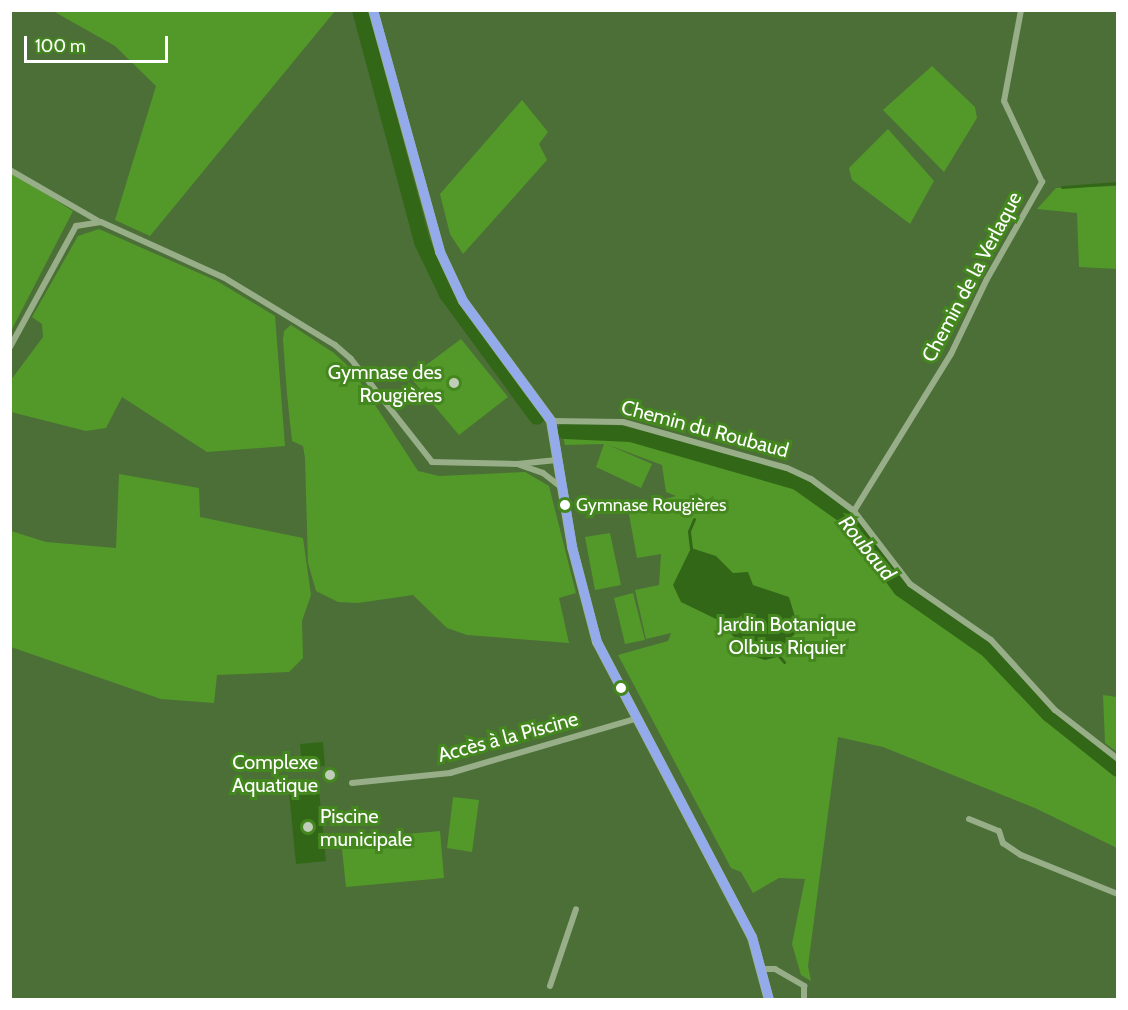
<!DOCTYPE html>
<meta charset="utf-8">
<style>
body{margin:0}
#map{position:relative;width:1128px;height:1010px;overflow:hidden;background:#4b6f37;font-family:Cabin,sans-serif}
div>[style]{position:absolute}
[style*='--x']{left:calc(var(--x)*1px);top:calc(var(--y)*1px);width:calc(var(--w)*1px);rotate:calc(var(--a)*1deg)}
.green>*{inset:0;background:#53992a}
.water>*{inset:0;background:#336718}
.stream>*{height:3px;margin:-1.5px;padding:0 1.5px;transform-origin:1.5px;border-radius:1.5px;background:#336718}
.river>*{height:16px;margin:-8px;padding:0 8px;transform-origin:8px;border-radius:8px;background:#336718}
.street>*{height:6px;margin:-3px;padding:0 3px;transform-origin:3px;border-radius:3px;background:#97ae89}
.secondary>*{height:10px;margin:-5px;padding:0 5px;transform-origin:5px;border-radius:5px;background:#9eb392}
.bus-1>*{height:9px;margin:-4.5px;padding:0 4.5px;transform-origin:4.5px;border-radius:4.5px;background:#93aaeb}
.dots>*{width:16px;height:16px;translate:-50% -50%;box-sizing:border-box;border:3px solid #44871f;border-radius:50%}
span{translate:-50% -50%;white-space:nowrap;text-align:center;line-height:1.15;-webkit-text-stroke:6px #44871f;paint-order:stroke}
.bus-label{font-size:18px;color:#fff}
.left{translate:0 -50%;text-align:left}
.street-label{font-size:20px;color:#fff}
.poi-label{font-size:20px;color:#fff}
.right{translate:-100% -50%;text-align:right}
.park-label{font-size:20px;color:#fff}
.water-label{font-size:21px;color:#fff;font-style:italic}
.frame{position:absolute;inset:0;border:12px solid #fff;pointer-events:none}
.scale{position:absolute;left:24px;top:36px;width:144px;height:27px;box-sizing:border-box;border:3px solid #fff;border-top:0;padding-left:8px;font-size:18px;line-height:21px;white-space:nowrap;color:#fff;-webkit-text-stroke:4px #44871f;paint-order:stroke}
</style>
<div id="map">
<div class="green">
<i style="clip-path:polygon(53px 11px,335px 11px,150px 236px,115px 220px,156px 86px,115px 46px)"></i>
<i style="clip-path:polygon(932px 66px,975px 107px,977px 118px,944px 172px,883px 110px)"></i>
<i style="clip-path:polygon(522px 100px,548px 132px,539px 144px,547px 160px,463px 254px,450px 234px,440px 194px)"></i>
<i style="clip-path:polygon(888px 129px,934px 181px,910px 224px,852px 180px,849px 168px)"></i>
<i style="clip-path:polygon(11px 172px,73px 211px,11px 331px)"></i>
<i style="clip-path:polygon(1117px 186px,1117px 269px,1079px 267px,1077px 213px,1037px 209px,1056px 188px)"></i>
<i style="clip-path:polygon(99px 229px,217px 281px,275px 316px,285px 446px,207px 452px,122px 397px,106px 428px,86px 431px,11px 412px,11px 380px,43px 337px,42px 324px,32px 317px,78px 236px)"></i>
<i style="clip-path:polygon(291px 325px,334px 353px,353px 371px,418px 471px,439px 476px,525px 472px,549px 486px,576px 593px,559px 598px,569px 643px,467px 635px,447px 628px,413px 595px,358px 603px,338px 602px,316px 591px,308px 563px,305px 458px,303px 446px,292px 441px,287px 394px,283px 340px,284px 331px)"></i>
<i style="clip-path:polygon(461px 339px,508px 397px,459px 435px,410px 377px)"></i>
<i style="clip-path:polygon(563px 436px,625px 439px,787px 484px,843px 523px,908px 603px,983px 653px,1045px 720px,1117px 777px,1117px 848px,1035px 808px,883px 747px,838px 737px,808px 966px,811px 981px,801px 975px,792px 944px,805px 879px,779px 878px,753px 893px,741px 872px,731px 868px,618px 655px,668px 641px,671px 633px,646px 639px,635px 590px,659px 585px,661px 554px,637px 558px,628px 509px,676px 496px,666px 492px,662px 465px,606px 444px,652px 464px,641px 488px,596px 467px,604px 444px,565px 445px)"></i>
<i style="clip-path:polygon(119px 474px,199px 488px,200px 517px,303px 538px,311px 595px,302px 621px,303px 658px,289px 672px,217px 675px,214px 703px,161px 699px,11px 647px,11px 531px,46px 542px,116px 548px)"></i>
<i style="clip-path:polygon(610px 533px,621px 585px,595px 590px,585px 537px)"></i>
<i style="clip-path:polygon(633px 593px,645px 640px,625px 644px,614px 598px)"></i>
<i style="clip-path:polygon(1103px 695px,1117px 697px,1117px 752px,1105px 743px)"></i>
<i style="clip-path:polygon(453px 797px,479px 800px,472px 852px,447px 848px)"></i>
<i style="clip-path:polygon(440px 831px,444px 878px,346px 887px,341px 840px)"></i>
</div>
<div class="water">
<i style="clip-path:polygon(691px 548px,716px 556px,733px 573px,748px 572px,753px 585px,789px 597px,799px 630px,778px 650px,777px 657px,765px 660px,753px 656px,716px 619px,681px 602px,673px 585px)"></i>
<i style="clip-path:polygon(323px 742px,325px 766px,302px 767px,300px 744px)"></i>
<i style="clip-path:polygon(319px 790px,326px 861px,296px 864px,289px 792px)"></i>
</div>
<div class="stream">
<i style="--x:1062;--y:187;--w:56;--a:-4.1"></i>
<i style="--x:691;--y:548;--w:17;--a:-97"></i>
<i style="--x:689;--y:531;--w:13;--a:-67"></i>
<i style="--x:779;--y:656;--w:8;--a:50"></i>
</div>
<div class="river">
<i style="--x:360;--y:10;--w:240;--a:75"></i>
<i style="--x:422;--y:242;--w:58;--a:64.3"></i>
<i style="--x:447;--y:294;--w:152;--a:53.8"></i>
<i style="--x:565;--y:431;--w:66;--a:2.6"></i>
<i style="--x:631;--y:434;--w:173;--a:16.1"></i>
<i style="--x:797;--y:482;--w:64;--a:35.4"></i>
<i style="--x:849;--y:519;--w:87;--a:53.4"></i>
<i style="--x:901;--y:589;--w:105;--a:34.9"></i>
<i style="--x:987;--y:649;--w:90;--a:46.4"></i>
<i style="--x:1049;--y:714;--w:88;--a:38.6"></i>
</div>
<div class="street">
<i style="--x:10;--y:170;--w:104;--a:30"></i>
<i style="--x:10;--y:347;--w:138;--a:-61.4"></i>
<i style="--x:76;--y:226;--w:25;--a:-9"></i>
<i style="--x:101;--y:222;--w:134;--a:24.3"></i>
<i style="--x:223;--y:277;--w:131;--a:31.3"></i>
<i style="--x:335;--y:345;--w:21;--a:41"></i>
<i style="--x:351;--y:359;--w:131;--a:51.8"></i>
<i style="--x:432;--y:462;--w:85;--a:1.3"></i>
<i style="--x:517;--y:464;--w:40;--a:-5.7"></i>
<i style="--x:551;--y:421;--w:72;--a:0.8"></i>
<i style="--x:623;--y:422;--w:170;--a:15.7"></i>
<i style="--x:787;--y:468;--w:26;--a:25"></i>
<i style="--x:811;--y:479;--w:54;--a:36.7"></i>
<i style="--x:854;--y:511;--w:92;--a:52.5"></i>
<i style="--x:910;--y:584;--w:98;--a:34.7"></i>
<i style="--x:991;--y:640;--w:95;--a:47.6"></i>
<i style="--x:1055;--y:710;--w:80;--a:37.9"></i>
<i style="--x:520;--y:465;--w:24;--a:19"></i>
<i style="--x:543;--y:473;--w:23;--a:38"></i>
<i style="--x:854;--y:511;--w:185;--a:-58.3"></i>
<i style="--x:951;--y:354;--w:83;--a:-64.4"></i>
<i style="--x:987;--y:279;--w:112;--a:-60.4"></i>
<i style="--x:1042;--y:182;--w:89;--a:-115.1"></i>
<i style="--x:1004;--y:101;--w:93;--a:-79.4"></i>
<i style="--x:352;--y:783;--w:99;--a:-5.8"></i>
<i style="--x:450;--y:773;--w:193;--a:-16.3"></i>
<i style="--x:969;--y:819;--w:32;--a:22"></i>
<i style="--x:999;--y:831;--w:13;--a:72"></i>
<i style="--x:1003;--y:843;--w:22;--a:34"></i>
<i style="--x:1021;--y:855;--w:105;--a:21.9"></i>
<i style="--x:763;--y:969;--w:12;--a:0"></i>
<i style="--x:775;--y:969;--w:34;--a:30"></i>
<i style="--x:804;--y:986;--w:14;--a:90"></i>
<i style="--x:550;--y:986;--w:81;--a:-71.3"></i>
</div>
<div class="secondary">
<i style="--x:373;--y:10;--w:251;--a:74.5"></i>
<i style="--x:440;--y:252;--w:54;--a:64.9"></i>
<i style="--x:463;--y:301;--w:149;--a:53.7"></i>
<i style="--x:551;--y:421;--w:128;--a:80.5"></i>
<i style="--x:572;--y:547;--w:98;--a:75.3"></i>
<i style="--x:597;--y:642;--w:333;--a:62.3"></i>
<i style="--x:752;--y:937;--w:65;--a:74.9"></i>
</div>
<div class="bus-1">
<i style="--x:373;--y:10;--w:251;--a:74.5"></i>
<i style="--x:440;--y:252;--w:54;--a:64.9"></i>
<i style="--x:463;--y:301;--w:149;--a:53.7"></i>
<i style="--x:551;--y:421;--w:128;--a:80.5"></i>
<i style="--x:572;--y:547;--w:98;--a:75.3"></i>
<i style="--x:597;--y:642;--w:333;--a:62.3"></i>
<i style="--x:752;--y:937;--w:65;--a:74.9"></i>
</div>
<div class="dots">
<i style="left:454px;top:383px;background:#c0cdb9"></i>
<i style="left:565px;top:505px;background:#fff"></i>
<i style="left:621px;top:688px;background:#fff"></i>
<i style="left:330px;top:775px;background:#c0cdb9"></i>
<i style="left:308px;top:827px;background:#c0cdb9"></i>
</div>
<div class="bus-label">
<span class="left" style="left:576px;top:505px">Gymnase Rougières</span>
</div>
<div class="street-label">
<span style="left:972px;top:277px;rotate:-62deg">Chemin de la Verlaque</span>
<span style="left:705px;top:429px;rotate:15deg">Chemin du Roubaud</span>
<span style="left:508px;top:737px;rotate:-15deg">Accès à la Piscine</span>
</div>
<div class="poi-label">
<span class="right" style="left:442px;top:384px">Gymnase des<br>Rougières</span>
<span class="right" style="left:318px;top:774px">Complexe<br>Aquatique</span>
<span class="left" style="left:320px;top:828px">Piscine<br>municipale</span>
</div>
<div class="park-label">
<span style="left:787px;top:636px">Jardin Botanique<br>Olbius Riquier</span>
</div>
<div class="water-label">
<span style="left:867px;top:548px;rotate:51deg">Roubaud</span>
</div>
<div class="frame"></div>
<div class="scale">100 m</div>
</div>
